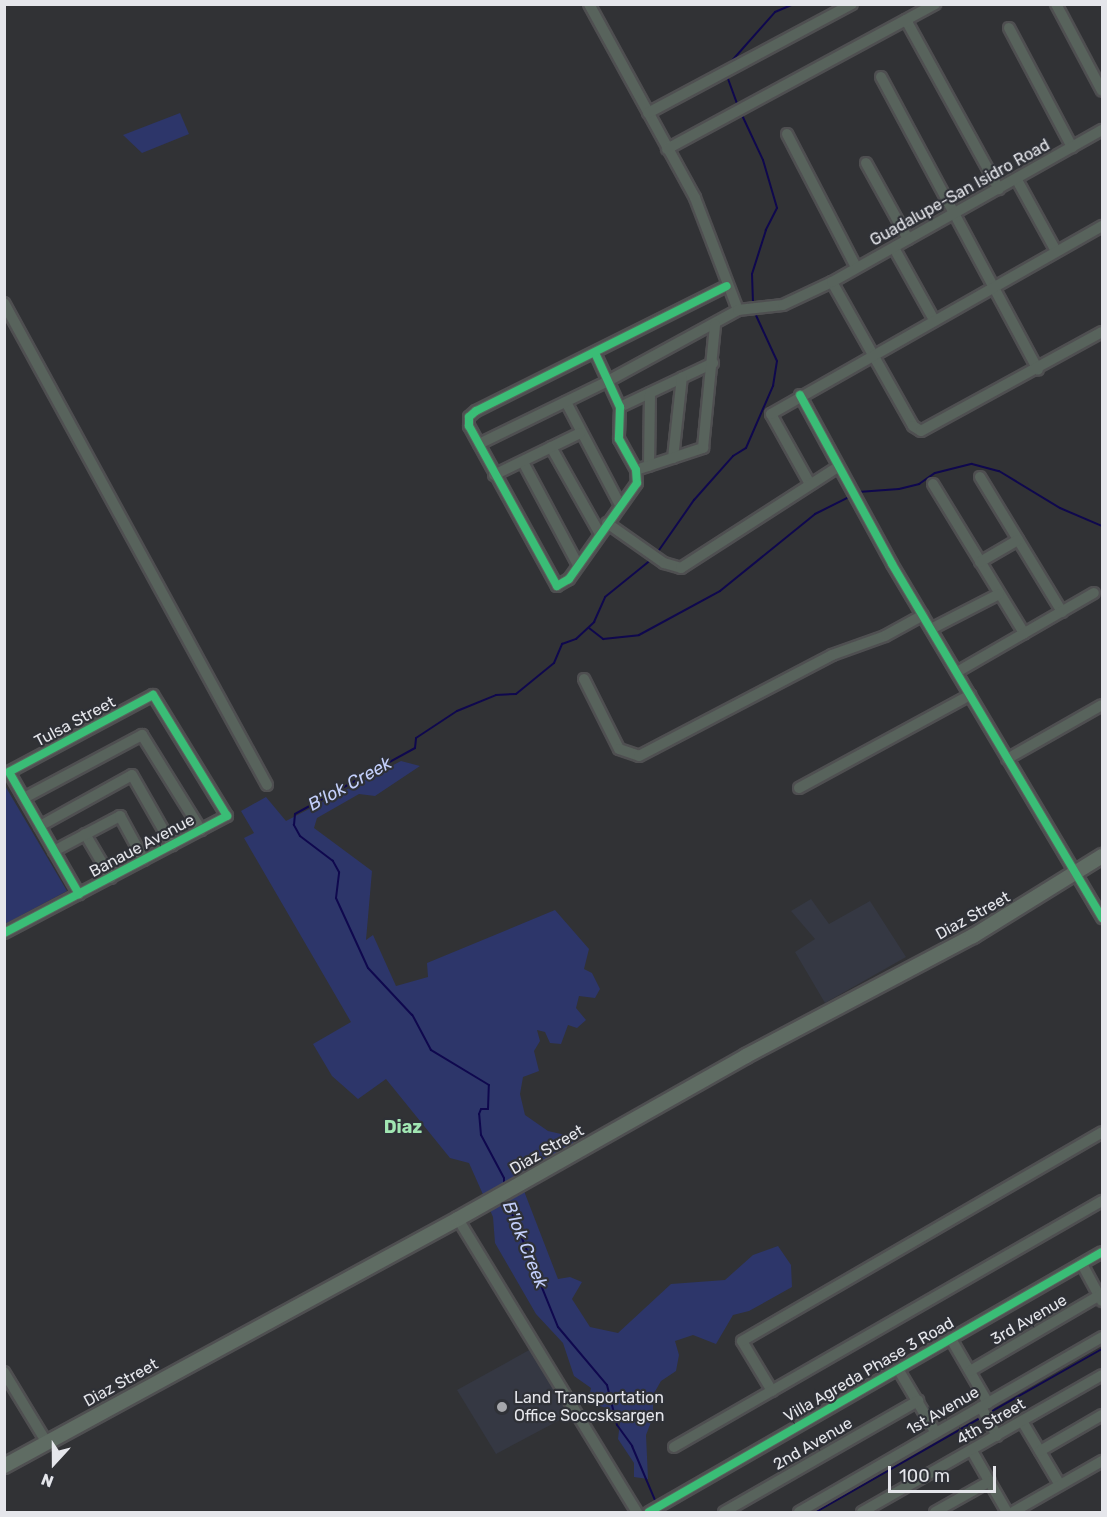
<!DOCTYPE html>
<style>
body{margin:0}
#map{position:relative;width:1107px;height:1517px;overflow:hidden;background:#313235;font-family:Rubik,sans-serif}
div>[style]{position:absolute}
[style*='--x']{left:calc(var(--x)*1px);top:calc(var(--y)*1px);width:calc(var(--w)*1px);rotate:calc(var(--a)*1deg)}
.built>*{inset:0;background:#353843}
.green>*{inset:0;background:#2d366a}
.stream>*{height:2px;margin:-1px;padding:0 1px;transform-origin:1px;border-radius:1px;background:#0f084e}
.roads{filter:drop-shadow(2px 0 #4f4f51) drop-shadow(-2px 0 #4f4f51) drop-shadow(0 2px #4f4f51) drop-shadow(0 -2px #4f4f51)}
.minor>*{height:10px;margin:-5px;padding:0 5px;transform-origin:5px;border-radius:5px;background:#58635c}
.major>*{height:14px;margin:-7px;padding:0 7px;transform-origin:7px;border-radius:7px;background:#5f6c63}
.cycleway>*{height:8px;margin:-4px;padding:0 4px;transform-origin:4px;border-radius:4px;background:#3abd76}
.dots>*{width:16px;height:16px;translate:-50% -50%;box-sizing:border-box;border:3px solid #2f3137;border-radius:50%}
span{translate:-50% -50%;white-space:nowrap;text-align:center;line-height:1.15;-webkit-text-stroke:4.5px #2f3137;paint-order:stroke}
.street-label{font-size:16px;color:#e5e6eb}
.poi-label{font-size:16px;color:#e5e6eb}
.left{translate:0 -50%;text-align:left}
.water-label{font-size:18px;color:#c3cffb;font-style:italic}
.neighbourhood-label{font-size:18px;color:#a1e6b2;font-weight:700}
.frame{position:absolute;inset:0;border:6px solid #e5e6eb;pointer-events:none}
.north{position:absolute;left:24px;top:1433px;width:60px;height:60px;-webkit-text-stroke:4px #2f3137;paint-order:stroke;rotate:201deg;font-size:16px;font-weight:700;line-height:24px;text-align:center;color:#e5e6eb}
.north::after{content:'';display:block;margin:auto;width:21px;height:27px;background:#e5e6eb;clip-path:polygon(50% 0,100% 100%,50% 72%,0 100%)}
.scale{position:absolute;left:888px;top:1466px;width:108px;height:27px;box-sizing:border-box;border:3px solid #e5e6eb;border-top:0;padding-left:8px;font-size:18px;line-height:21px;white-space:nowrap;color:#e5e6eb;-webkit-text-stroke:4px #2f3137;paint-order:stroke}
</style>
<div id="map">
<div class="built">
<i style="clip-path:polygon(811px 899px,829px 924px,870px 901px,906px 957px,825px 1003px,795px 952px,815px 939px,791px 911px)"></i>
<i style="clip-path:polygon(531px 1349px,571px 1414px,496px 1454px,457px 1390px)"></i>
</div>
<div class="green">
<i style="clip-path:polygon(180px 113px,189px 134px,142px 153px,123px 135px)"></i>
<i style="clip-path:polygon(401px 761px,420px 766px,375px 796px,359px 794px,317px 818px,314px 828px,372px 871px,366px 940px,373px 935px,396px 986px,428px 977px,427px 963px,555px 910px,589px 949px,584px 969px,592px 973px,600px 989px,595px 998px,579px 996px,576px 1008px,586px 1020px,577px 1028px,568px 1025px,561px 1044px,550px 1043px,545px 1032px,537px 1030px,540px 1041px,534px 1051px,539px 1071px,523px 1077px,520px 1094px,525px 1115px,548px 1131px,574px 1137px,572px 1150px,519px 1178px,558px 1279px,570px 1277px,582px 1282px,572px 1299px,590px 1327px,618px 1333px,671px 1284px,725px 1280px,753px 1255px,778px 1246px,791px 1265px,792px 1287px,749px 1311px,733px 1315px,716px 1344px,693px 1335px,675px 1341px,679px 1355px,676px 1371px,661px 1381px,653px 1395px,653px 1417px,646px 1435px,648px 1479px,634px 1477px,634px 1463px,618px 1439px,620px 1422px,606px 1408px,588px 1402px,591px 1388px,574px 1376px,563px 1343px,536px 1314px,495px 1243px,493px 1217px,469px 1163px,450px 1158px,386px 1079px,358px 1099px,332px 1076px,313px 1044px,351px 1022px,244px 838px,254px 833px,241px 811px,266px 797px,286px 821px)"></i>
<i style="clip-path:polygon(4px 784px,67px 891px,5px 924px,4px 924px)"></i>
</div>
<div class="stream">
<i style="--x:729;--y:64;--w:69;--a:-48.5"></i>
<i style="--x:775;--y:12;--w:21;--a:-23"></i>
<i style="--x:727;--y:76;--w:32;--a:70"></i>
<i style="--x:741;--y:113;--w:52;--a:64.9"></i>
<i style="--x:763;--y:160;--w:50;--a:73.7"></i>
<i style="--x:777;--y:208;--w:25;--a:117"></i>
<i style="--x:766;--y:230;--w:46;--a:107.7"></i>
<i style="--x:752;--y:274;--w:31;--a:88"></i>
<i style="--x:858;--y:492;--w:41;--a:-4.2"></i>
<i style="--x:899;--y:489;--w:21;--a:-14"></i>
<i style="--x:919;--y:484;--w:19;--a:-35"></i>
<i style="--x:935;--y:473;--w:38;--a:-14"></i>
<i style="--x:972;--y:464;--w:28;--a:15"></i>
<i style="--x:999;--y:471;--w:71;--a:31.2"></i>
<i style="--x:1060;--y:508;--w:46;--a:23.2"></i>
<i style="--x:657;--y:553;--w:65;--a:-55.1"></i>
<i style="--x:694;--y:500;--w:59;--a:-48.4"></i>
<i style="--x:733;--y:456;--w:15;--a:-32"></i>
<i style="--x:746;--y:448;--w:68;--a:-66.5"></i>
<i style="--x:773;--y:386;--w:25;--a:-81"></i>
<i style="--x:777;--y:361;--w:55;--a:-114.7"></i>
<i style="--x:589;--y:628;--w:18;--a:38"></i>
<i style="--x:603;--y:639;--w:36;--a:-6"></i>
<i style="--x:639;--y:635;--w:92;--a:-28.5"></i>
<i style="--x:720;--y:591;--w:122;--a:-39"></i>
<i style="--x:815;--y:514;--w:40;--a:-26.6"></i>
<i style="--x:504;--y:1188;--w:10;--a:-90"></i>
<i style="--x:504;--y:1178;--w:49;--a:-118.1"></i>
<i style="--x:481;--y:1135;--w:21;--a:-95"></i>
<i style="--x:479;--y:1114;--w:5;--a:-68"></i>
<i style="--x:481;--y:1109;--w:7;--a:0"></i>
<i style="--x:488;--y:1109;--w:24;--a:-88"></i>
<i style="--x:489;--y:1085;--w:68;--a:-148.9"></i>
<i style="--x:431;--y:1050;--w:40;--a:-118"></i>
<i style="--x:412;--y:1015;--w:64;--a:-133.1"></i>
<i style="--x:368;--y:968;--w:77;--a:-114.6"></i>
<i style="--x:336;--y:898;--w:26;--a:-83"></i>
<i style="--x:339;--y:872;--w:13;--a:-119"></i>
<i style="--x:333;--y:861;--w:41;--a:-142.9"></i>
<i style="--x:300;--y:836;--w:13;--a:-119"></i>
<i style="--x:294;--y:825;--w:11;--a:-85"></i>
<i style="--x:295;--y:814;--w:137;--a:-28.8"></i>
<i style="--x:415;--y:748;--w:10;--a:-84"></i>
<i style="--x:416;--y:738;--w:49;--a:-33.4"></i>
<i style="--x:457;--y:711;--w:42;--a:-22.3"></i>
<i style="--x:496;--y:695;--w:20;--a:-3"></i>
<i style="--x:516;--y:694;--w:49;--a:-39.2"></i>
<i style="--x:554;--y:663;--w:21;--a:-67"></i>
<i style="--x:562;--y:644;--w:15;--a:-20"></i>
<i style="--x:576;--y:639;--w:25;--a:-43"></i>
<i style="--x:594;--y:622;--w:27;--a:-66"></i>
<i style="--x:605;--y:597;--w:60;--a:-39"></i>
<i style="--x:506;--y:1199;--w:138;--a:67.9"></i>
<i style="--x:558;--y:1327;--w:76;--a:49.8"></i>
<i style="--x:607;--y:1385;--w:41;--a:76"></i>
<i style="--x:617;--y:1425;--w:26;--a:54"></i>
<i style="--x:632;--y:1446;--w:64;--a:67"></i>
<i style="--x:987;--y:1414;--w:132;--a:-29.5"></i>
<i style="--x:816;--y:1512;--w:191;--a:-29.8"></i>
</div>
<div class="roads">
<div class="minor">
<i style="--x:589;--y:4;--w:221;--a:61.3"></i>
<i style="--x:695;--y:198;--w:120;--a:69"></i>
<i style="--x:1056;--y:4;--w:98;--a:62.1"></i>
<i style="--x:906;--y:20;--w:193;--a:61.2"></i>
<i style="--x:1009;--y:28;--w:135;--a:62.1"></i>
<i style="--x:881;--y:77;--w:332;--a:61.8"></i>
<i style="--x:648;--y:113;--w:231;--a:-28.1"></i>
<i style="--x:787;--y:134;--w:150;--a:62.6"></i>
<i style="--x:667;--y:149;--w:305;--a:-28.4"></i>
<i style="--x:866;--y:163;--w:87;--a:61.1"></i>
<i style="--x:1017;--y:180;--w:81;--a:61.2"></i>
<i style="--x:894;--y:248;--w:82;--a:60.9"></i>
<i style="--x:832;--y:282;--w:165;--a:60.6"></i>
<i style="--x:913;--y:426;--w:9;--a:32"></i>
<i style="--x:921;--y:431;--w:206;--a:-28.7"></i>
<i style="--x:4;--y:303;--w:549;--a:61.38"></i>
<i style="--x:595;--y:353;--w:60;--a:65.2"></i>
<i style="--x:620;--y:407;--w:32;--a:92"></i>
<i style="--x:619;--y:439;--w:35;--a:61"></i>
<i style="--x:636;--y:470;--w:13;--a:86"></i>
<i style="--x:637;--y:483;--w:118;--a:125.3"></i>
<i style="--x:569;--y:579;--w:14;--a:150"></i>
<i style="--x:557;--y:586;--w:183;--a:-118.8"></i>
<i style="--x:469;--y:426;--w:9;--a:-90"></i>
<i style="--x:469;--y:417;--w:9;--a:-41"></i>
<i style="--x:476;--y:411;--w:280;--a:-26.5"></i>
<i style="--x:800;--y:395;--w:192;--a:61.4"></i>
<i style="--x:892;--y:564;--w:412;--a:59.3"></i>
<i style="--x:566;--y:402;--w:116;--a:62.3"></i>
<i style="--x:620;--y:407;--w:103;--a:-25.3"></i>
<i style="--x:479;--y:444;--w:144;--a:-26"></i>
<i style="--x:608;--y:381;--w:148;--a:-28.6"></i>
<i style="--x:738;--y:310;--w:45;--a:-6.3"></i>
<i style="--x:783;--y:305;--w:54;--a:-25.1"></i>
<i style="--x:832;--y:282;--w:310;--a:-29.4"></i>
<i style="--x:551;--y:447;--w:100;--a:60.6"></i>
<i style="--x:673;--y:458;--w:81;--a:-83.7"></i>
<i style="--x:523;--y:462;--w:117;--a:61.9"></i>
<i style="--x:649;--y:466;--w:73;--a:-89.2"></i>
<i style="--x:636;--y:470;--w:71;--a:-18.2"></i>
<i style="--x:703;--y:448;--w:124;--a:-84.4"></i>
<i style="--x:494;--y:475;--w:96;--a:-26"></i>
<i style="--x:980;--y:477;--w:158;--a:58.7"></i>
<i style="--x:810;--y:484;--w:80;--a:-119.1"></i>
<i style="--x:771;--y:414;--w:381;--a:-29.6"></i>
<i style="--x:933;--y:484;--w:175;--a:58.6"></i>
<i style="--x:607;--y:523;--w:70;--a:35.1"></i>
<i style="--x:664;--y:563;--w:18;--a:16"></i>
<i style="--x:681;--y:568;--w:187;--a:-32.8"></i>
<i style="--x:980;--y:562;--w:44;--a:-30.1"></i>
<i style="--x:931;--y:629;--w:76;--a:-27.2"></i>
<i style="--x:957;--y:672;--w:158;--a:-30"></i>
<i style="--x:584;--y:679;--w:78;--a:63.4"></i>
<i style="--x:619;--y:749;--w:21;--a:19"></i>
<i style="--x:639;--y:756;--w:218;--a:-27.6"></i>
<i style="--x:832;--y:655;--w:56;--a:-19.7"></i>
<i style="--x:885;--y:636;--w:43;--a:-28.9"></i>
<i style="--x:1007;--y:759;--w:109;--a:-29.6"></i>
<i style="--x:799;--y:788;--w:195;--a:-28.5"></i>
<i style="--x:24;--y:798;--w:134;--a:-28.1"></i>
<i style="--x:142;--y:735;--w:112;--a:58.2"></i>
<i style="--x:40;--y:826;--w:105;--a:-29"></i>
<i style="--x:132;--y:775;--w:81;--a:60.3"></i>
<i style="--x:85;--y:834;--w:51;--a:59.4"></i>
<i style="--x:54;--y:851;--w:75;--a:-27.9"></i>
<i style="--x:120;--y:816;--w:50;--a:61.4"></i>
<i style="--x:4;--y:933;--w:252;--a:-27.7"></i>
<i style="--x:227;--y:816;--w:142;--a:-121.4"></i>
<i style="--x:153;--y:695;--w:163;--a:151.9"></i>
<i style="--x:9;--y:772;--w:141;--a:60.2"></i>
<i style="--x:458;--y:1219;--w:343;--a:58.6"></i>
<i style="--x:1082;--y:1264;--w:42;--a:61.6"></i>
<i style="--x:951;--y:1339;--w:74;--a:60"></i>
<i style="--x:898;--y:1369;--w:74;--a:59.3"></i>
<i style="--x:970;--y:1371;--w:153;--a:-30.3"></i>
<i style="--x:4;--y:1372;--w:83;--a:58.8"></i>
<i style="--x:772;--y:1391;--w:58;--a:-121"></i>
<i style="--x:742;--y:1341;--w:416;--a:-30.1"></i>
<i style="--x:981;--y:1407;--w:33;--a:61"></i>
<i style="--x:1022;--y:1421;--w:74;--a:59.3"></i>
<i style="--x:674;--y:1447;--w:494;--a:-29.9"></i>
<i style="--x:972;--y:1451;--w:70;--a:60.2"></i>
<i style="--x:1040;--y:1451;--w:72;--a:-30.1"></i>
<i style="--x:649;--y:1512;--w:522;--a:-29.85"></i>
<i style="--x:724;--y:1512;--w:224;--a:-29.8"></i>
<i style="--x:799;--y:1512;--w:350;--a:-30"></i>
<i style="--x:862;--y:1512;--w:276;--a:-29.7"></i>
<i style="--x:935;--y:1512;--w:63;--a:-29.4"></i>
<i style="--x:1013;--y:1512;--w:103;--a:-29.8"></i>
</div>
<div class="major">
<i style="--x:4;--y:1466;--w:517;--a:-28.55"></i>
<i style="--x:458;--y:1219;--w:331;--a:-29.5"></i>
<i style="--x:746;--y:1056;--w:257;--a:-27.9"></i>
<i style="--x:973;--y:936;--w:152;--a:-31.8"></i>
</div>
</div>
<div class="cycleway">
<i style="--x:595;--y:353;--w:60;--a:65.2"></i>
<i style="--x:620;--y:407;--w:32;--a:92"></i>
<i style="--x:619;--y:439;--w:35;--a:61"></i>
<i style="--x:636;--y:470;--w:13;--a:86"></i>
<i style="--x:637;--y:483;--w:118;--a:125.3"></i>
<i style="--x:569;--y:579;--w:14;--a:150"></i>
<i style="--x:557;--y:586;--w:183;--a:-118.8"></i>
<i style="--x:469;--y:426;--w:9;--a:-90"></i>
<i style="--x:469;--y:417;--w:9;--a:-41"></i>
<i style="--x:476;--y:411;--w:280;--a:-26.5"></i>
<i style="--x:800;--y:395;--w:192;--a:61.4"></i>
<i style="--x:892;--y:564;--w:412;--a:59.3"></i>
<i style="--x:4;--y:933;--w:252;--a:-27.7"></i>
<i style="--x:227;--y:816;--w:142;--a:-121.4"></i>
<i style="--x:153;--y:695;--w:163;--a:151.9"></i>
<i style="--x:9;--y:772;--w:141;--a:60.2"></i>
<i style="--x:649;--y:1512;--w:522;--a:-29.85"></i>
</div>
<div class="dots">
<i style="left:502px;top:1407px;background:#a6a7ab"></i>
</div>
<div class="street-label">
<span style="left:960px;top:193px;rotate:-29deg">Guadalupe-San Isidro Road</span>
<span style="left:75px;top:722px;rotate:-28deg">Tulsa Street</span>
<span style="left:142px;top:846px;rotate:-28deg">Banaue Avenue</span>
<span style="left:973px;top:916px;rotate:-29deg">Diaz Street</span>
<span style="left:547px;top:1150px;rotate:-30deg">Diaz Street</span>
<span style="left:1029px;top:1320px;rotate:-30deg">3rd Avenue</span>
<span style="left:869px;top:1370px;rotate:-30deg">Villa Agreda Phase 3 Road</span>
<span style="left:121px;top:1383px;rotate:-29deg">Diaz Street</span>
<span style="left:943px;top:1411px;rotate:-30deg">1st Avenue</span>
<span style="left:991px;top:1422px;rotate:-30deg">4th Street</span>
<span style="left:813px;top:1444px;rotate:-30deg">2nd Avenue</span>
</div>
<div class="poi-label">
<span class="left" style="left:514px;top:1407px">Land Transportation<br>Office Soccsksargen</span>
</div>
<div class="water-label">
<span style="left:350px;top:784px;rotate:-29deg">B'lok Creek</span>
<span style="left:525px;top:1245px;rotate:68deg">B'lok Creek</span>
</div>
<div class="neighbourhood-label">
<span style="left:403px;top:1127px">Diaz</span>
</div>
<div class="frame"></div>
<div class="north">N</div>
<div class="scale">100 m</div>
</div>
